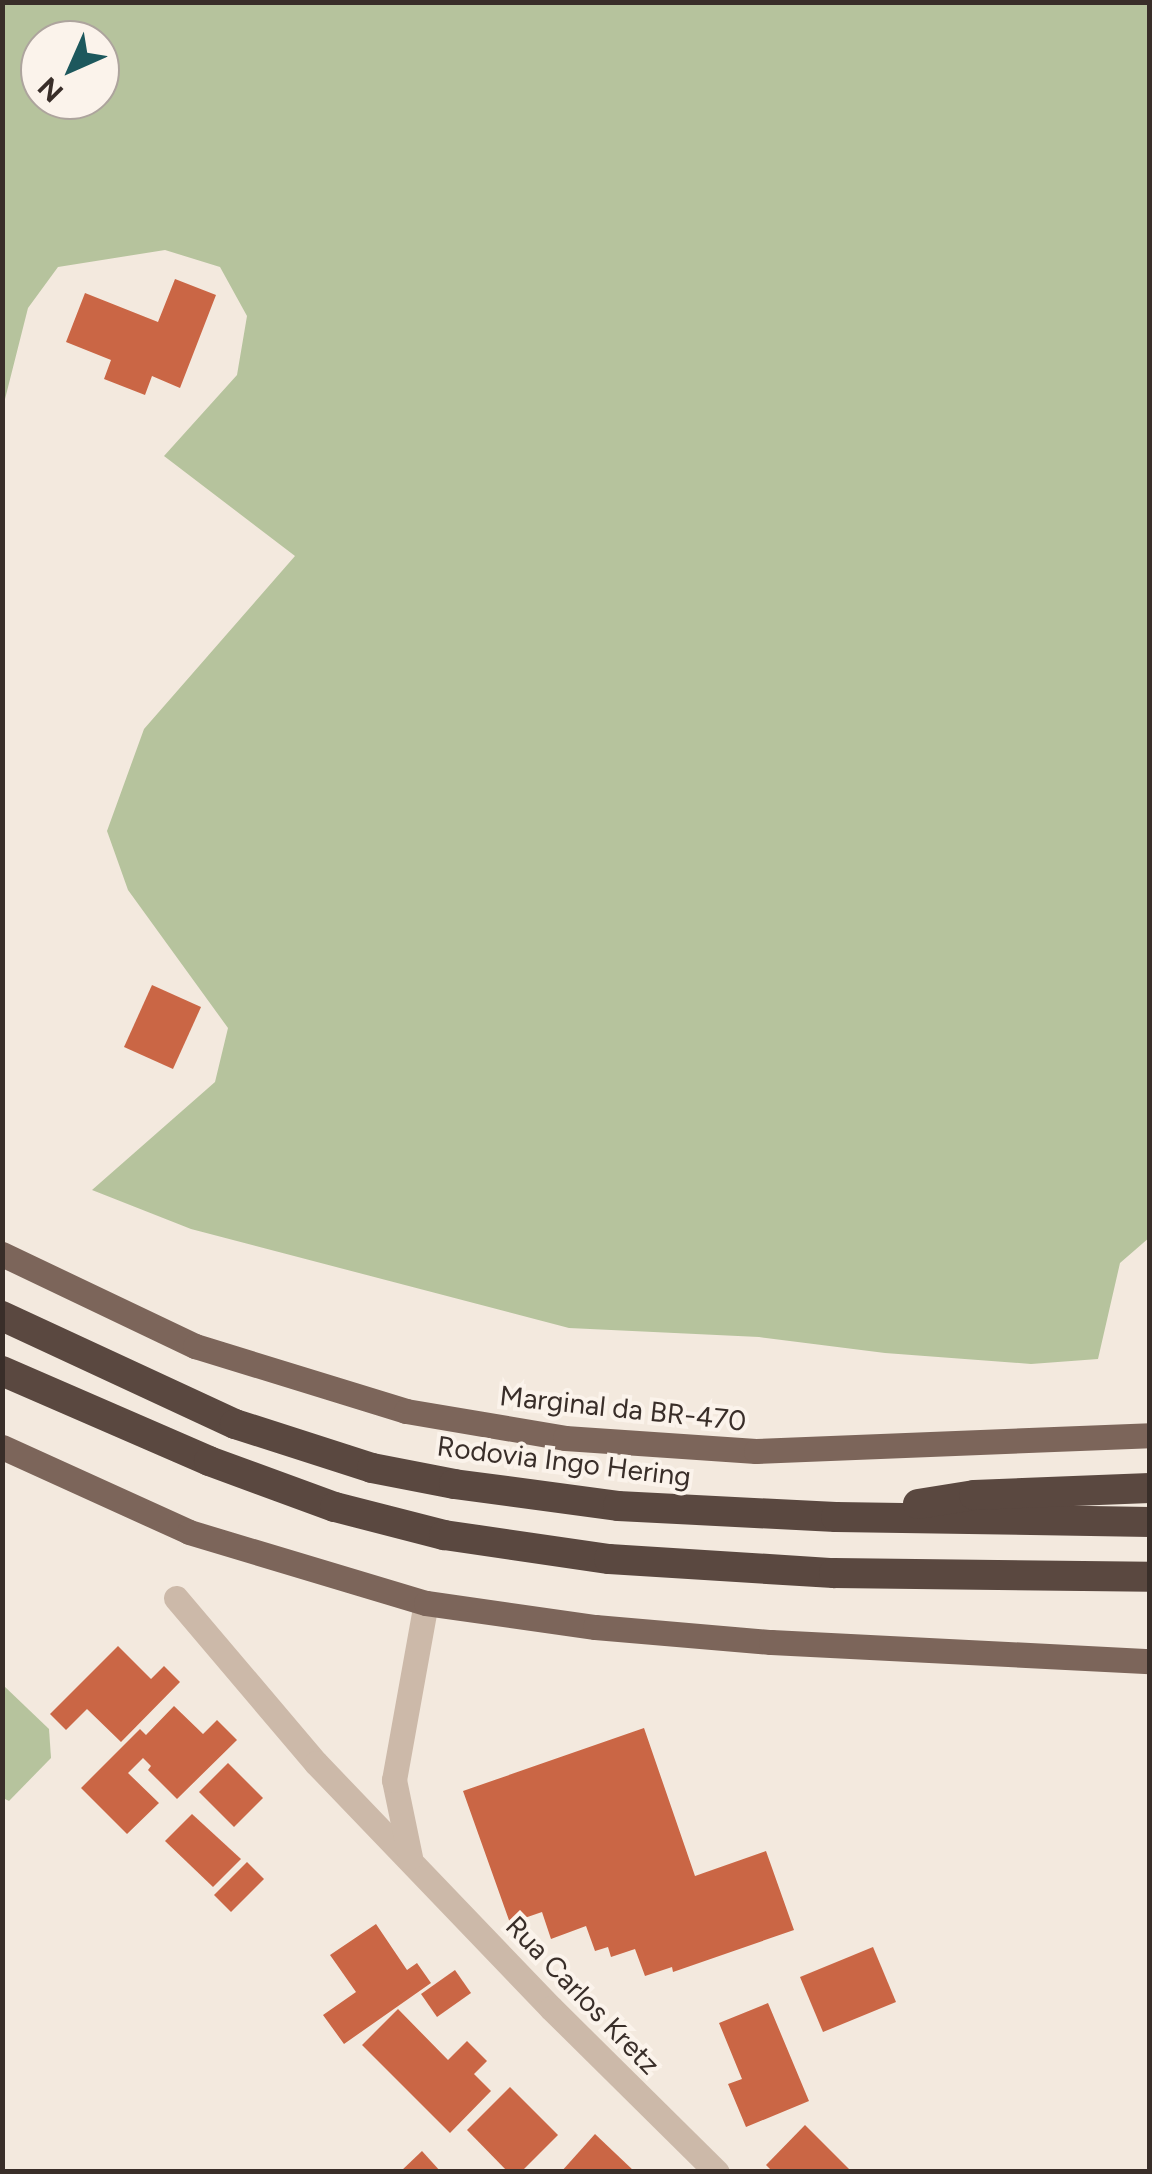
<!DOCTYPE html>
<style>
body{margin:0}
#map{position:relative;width:1152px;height:2174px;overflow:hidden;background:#f3e9de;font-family:Figtree,sans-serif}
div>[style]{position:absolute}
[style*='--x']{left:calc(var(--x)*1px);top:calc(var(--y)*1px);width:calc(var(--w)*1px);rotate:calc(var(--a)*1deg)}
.green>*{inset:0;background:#b6c39d}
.building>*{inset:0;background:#ca6645}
.minor>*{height:25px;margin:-12.5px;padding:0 12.5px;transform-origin:12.5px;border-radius:12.5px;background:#ccb9a9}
.major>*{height:25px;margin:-12.5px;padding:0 12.5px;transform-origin:12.5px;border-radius:12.5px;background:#7c655a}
.highway>*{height:30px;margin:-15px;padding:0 15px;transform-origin:15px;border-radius:15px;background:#5a4840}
span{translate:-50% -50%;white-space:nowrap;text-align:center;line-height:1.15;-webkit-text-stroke:8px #fbf3eb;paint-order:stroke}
.street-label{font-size:28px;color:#392e29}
.frame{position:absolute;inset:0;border:5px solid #392e29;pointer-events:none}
.north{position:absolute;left:20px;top:20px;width:100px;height:100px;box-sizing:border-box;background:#fbf3eb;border:2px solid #ada49d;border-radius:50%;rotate:225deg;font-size:28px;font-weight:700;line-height:40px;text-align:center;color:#392e29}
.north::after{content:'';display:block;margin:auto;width:35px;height:45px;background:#1d585d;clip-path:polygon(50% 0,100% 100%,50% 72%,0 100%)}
</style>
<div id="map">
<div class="green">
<i style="clip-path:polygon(evenodd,3px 2px,1149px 3px,1150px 1237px,1120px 1263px,1098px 1359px,1031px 1364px,885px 1353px,759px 1337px,569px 1328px,191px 1229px,92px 1190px,215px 1082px,228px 1028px,128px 890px,107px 831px,144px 729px,295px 556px,164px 456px,237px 375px,247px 316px,220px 267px,165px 250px,58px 267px,28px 308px,3px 407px,3px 2px,40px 40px,100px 40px,100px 100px,40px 100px,40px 40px)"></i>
<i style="clip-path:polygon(3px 1685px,49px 1729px,51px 1758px,9px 1801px,3px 1798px)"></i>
</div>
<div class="building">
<i style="clip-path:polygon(175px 279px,216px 295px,180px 388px,152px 376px,145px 395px,104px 379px,111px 360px,66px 342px,85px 293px,158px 322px)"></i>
<i style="clip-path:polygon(152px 985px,201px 1007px,173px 1069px,124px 1047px)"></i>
<i style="clip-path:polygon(118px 1646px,151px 1679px,164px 1666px,180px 1682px,121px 1742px,87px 1709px,66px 1730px,50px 1714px)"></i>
<i style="clip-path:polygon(174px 1706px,203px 1734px,217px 1720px,237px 1740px,177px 1799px,148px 1770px,151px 1766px,143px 1758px,128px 1773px,159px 1803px,127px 1834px,81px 1788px,140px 1729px,146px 1735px)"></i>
<i style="clip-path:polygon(644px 1728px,695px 1876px,766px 1851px,794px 1930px,673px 1972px,672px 1967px,645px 1976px,635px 1949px,611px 1957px,608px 1947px,595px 1951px,586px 1926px,551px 1939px,542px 1912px,510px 1923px,463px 1791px)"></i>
<i style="clip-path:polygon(228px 1763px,263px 1798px,234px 1827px,199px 1792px)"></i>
<i style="clip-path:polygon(192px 1814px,241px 1859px,213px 1887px,165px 1841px)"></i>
<i style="clip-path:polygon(247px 1862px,264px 1879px,231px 1912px,214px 1895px)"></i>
<i style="clip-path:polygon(376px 1924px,407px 1970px,417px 1963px,431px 1983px,344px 2044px,323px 2015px,356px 1992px,330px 1955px)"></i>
<i style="clip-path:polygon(873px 1947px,896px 2002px,823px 2032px,800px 1977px)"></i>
<i style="clip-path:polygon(455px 1970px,471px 1993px,437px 2017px,421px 1994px)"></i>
<i style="clip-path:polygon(768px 2003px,809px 2101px,746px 2127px,728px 2084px,742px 2079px,719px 2023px)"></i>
<i style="clip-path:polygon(398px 2009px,448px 2060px,467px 2041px,487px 2061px,474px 2074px,491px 2091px,450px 2133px,362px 2045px)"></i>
<i style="clip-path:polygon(510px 2087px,558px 2135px,521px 2172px,508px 2172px,467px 2130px)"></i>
<i style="clip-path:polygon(805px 2125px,852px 2172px,773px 2172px,766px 2165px)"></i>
<i style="clip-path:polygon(595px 2134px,635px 2172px,561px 2172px)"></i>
<i style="clip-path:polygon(422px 2151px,441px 2172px,400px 2172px)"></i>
</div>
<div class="minor">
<i style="--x:176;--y:1598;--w:216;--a:49.7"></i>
<i style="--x:316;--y:1763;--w:339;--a:46.2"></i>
<i style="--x:551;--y:2008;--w:233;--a:44.7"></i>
<i style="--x:410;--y:1857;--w:79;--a:-101.7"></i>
<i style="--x:394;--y:1780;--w:180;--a:-79.8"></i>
</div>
<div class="major">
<i style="--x:2;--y:1254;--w:214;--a:25.5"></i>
<i style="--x:195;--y:1346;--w:221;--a:17.1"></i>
<i style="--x:406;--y:1411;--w:161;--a:9.6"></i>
<i style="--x:565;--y:1438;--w:191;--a:3.9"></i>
<i style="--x:756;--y:1451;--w:394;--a:-2.3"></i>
<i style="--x:2;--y:1447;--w:205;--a:24.4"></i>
<i style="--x:189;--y:1532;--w:247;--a:16.7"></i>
<i style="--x:426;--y:1603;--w:171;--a:8.1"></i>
<i style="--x:595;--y:1627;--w:177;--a:4.9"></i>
<i style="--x:771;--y:1642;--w:379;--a:2.9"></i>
</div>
<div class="highway">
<i style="--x:2;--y:1316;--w:257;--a:24.9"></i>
<i style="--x:235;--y:1424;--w:144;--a:17.8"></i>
<i style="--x:372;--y:1468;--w:84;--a:11"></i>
<i style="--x:454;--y:1484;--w:165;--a:7.6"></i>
<i style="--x:618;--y:1506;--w:218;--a:2.9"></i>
<i style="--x:836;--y:1517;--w:314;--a:0.9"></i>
<i style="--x:2;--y:1371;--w:226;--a:23.5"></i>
<i style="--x:209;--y:1461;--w:134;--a:20.1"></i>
<i style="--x:335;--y:1507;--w:113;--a:14.4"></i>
<i style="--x:444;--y:1535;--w:167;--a:8.3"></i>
<i style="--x:609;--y:1559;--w:225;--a:3.6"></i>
<i style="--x:834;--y:1573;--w:316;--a:0.7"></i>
<i style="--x:918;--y:1504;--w:57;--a:-9.1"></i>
<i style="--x:974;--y:1495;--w:176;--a:-2.3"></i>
</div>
<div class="street-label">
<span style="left:623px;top:1408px;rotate:6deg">Marginal da BR-470</span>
<span style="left:564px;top:1461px;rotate:7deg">Rodovia Ingo Hering</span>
<span style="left:583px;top:1995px;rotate:46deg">Rua Carlos Kretz</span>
</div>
<div class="frame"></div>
<div class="north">N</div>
</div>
